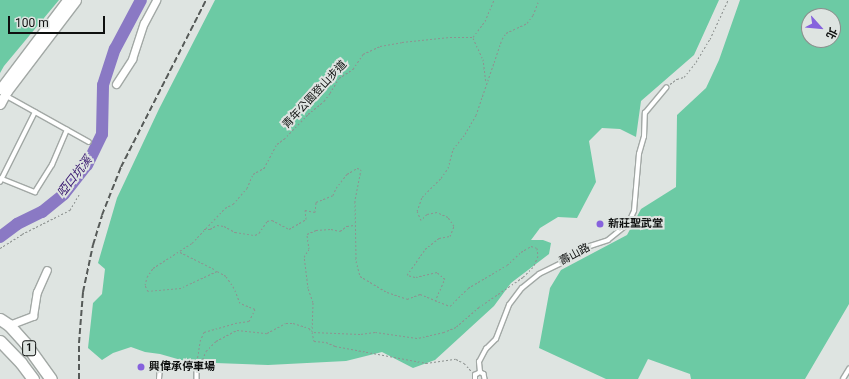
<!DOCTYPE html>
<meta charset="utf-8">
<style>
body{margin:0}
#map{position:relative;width:849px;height:379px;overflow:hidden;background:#dee4e1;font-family:Roboto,"Noto Sans TC",sans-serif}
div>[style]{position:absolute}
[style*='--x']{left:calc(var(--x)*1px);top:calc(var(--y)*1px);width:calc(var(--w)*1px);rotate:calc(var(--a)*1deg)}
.green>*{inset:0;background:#6ccaa4}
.river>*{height:12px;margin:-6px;padding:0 6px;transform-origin:6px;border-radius:6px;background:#8a79c4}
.path>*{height:1px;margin-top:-0.5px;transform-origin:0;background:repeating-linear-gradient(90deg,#8d9290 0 2px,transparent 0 4px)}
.roads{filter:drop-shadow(1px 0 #a2a8a5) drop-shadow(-1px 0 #a2a8a5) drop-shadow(0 1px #a2a8a5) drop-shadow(0 -1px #a2a8a5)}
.service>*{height:3.5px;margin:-1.75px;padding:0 1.75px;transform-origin:1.75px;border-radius:1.75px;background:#fff}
.minor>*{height:7px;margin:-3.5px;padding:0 3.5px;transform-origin:3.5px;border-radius:3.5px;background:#fff}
.tertiary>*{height:9px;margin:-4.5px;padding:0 4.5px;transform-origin:4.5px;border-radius:4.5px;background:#fff}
.primary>*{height:11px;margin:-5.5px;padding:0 5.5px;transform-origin:5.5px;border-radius:5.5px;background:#fff}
.rail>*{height:2px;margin-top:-1px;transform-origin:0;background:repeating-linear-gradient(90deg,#565a58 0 6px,transparent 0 9px)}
.dots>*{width:11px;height:11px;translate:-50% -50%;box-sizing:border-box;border:2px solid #dee4e1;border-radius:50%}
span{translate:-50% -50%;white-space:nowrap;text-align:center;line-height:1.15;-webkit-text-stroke:4px #dee4e1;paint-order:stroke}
.shield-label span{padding:1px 3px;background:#dee4e1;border:1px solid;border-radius:3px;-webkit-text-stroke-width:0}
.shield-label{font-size:10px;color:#0e100f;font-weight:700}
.street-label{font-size:11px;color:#0e100f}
.poi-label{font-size:11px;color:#0e100f;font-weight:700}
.left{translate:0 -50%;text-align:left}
.water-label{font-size:12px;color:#36146e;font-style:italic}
.north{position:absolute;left:801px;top:8px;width:40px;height:40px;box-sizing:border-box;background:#dee4e1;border:1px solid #8b8f8d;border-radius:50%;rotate:117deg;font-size:11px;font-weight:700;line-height:16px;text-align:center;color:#0e100f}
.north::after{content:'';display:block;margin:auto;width:14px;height:18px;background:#8662dd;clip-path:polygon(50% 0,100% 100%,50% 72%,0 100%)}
.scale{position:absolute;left:8px;top:16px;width:97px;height:18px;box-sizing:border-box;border:2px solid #0e100f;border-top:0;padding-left:5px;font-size:12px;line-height:14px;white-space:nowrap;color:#0e100f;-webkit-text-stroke:3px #dee4e1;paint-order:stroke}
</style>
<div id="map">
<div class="green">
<i style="clip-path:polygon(0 0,59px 0,4px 66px,0 73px)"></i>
<i style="clip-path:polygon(215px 0,719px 0,694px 55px,641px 101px,636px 137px,620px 129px,602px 128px,589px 141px,596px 182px,577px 218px,558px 217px,540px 228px,531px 240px,543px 240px,551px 243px,549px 254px,511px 283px,494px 306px,435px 360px,413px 368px,382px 352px,346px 361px,268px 365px,188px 362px,160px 354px,145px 352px,131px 347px,113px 353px,102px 360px,88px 348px,93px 303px,102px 294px,105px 269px,98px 263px,117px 198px,159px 109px)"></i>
<i style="clip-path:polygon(evenodd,740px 0,849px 0,849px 304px,805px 379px,691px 379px,690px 374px,648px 359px,638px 379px,606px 379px,539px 348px,550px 288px,561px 270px,627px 235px,641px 209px,676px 187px,677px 115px,706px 88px,719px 60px,740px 0,809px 16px,833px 16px,833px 40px,809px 40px,809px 16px)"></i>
</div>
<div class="river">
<i style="--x:0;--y:237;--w:21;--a:-37"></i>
<i style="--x:17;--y:224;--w:28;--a:-26"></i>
<i style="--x:42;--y:212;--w:28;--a:-39"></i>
<i style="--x:64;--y:194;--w:37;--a:-52"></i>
<i style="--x:87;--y:165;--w:34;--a:-64"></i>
<i style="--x:102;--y:134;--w:49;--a:-88.8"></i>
<i style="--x:103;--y:85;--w:38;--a:-72"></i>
<i style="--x:115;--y:49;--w:55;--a:-62"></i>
</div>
<div class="path">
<i style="--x:473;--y:38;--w:23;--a:65"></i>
<i style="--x:483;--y:59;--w:23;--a:83"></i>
<i style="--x:670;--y:84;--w:9;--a:-36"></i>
<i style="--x:677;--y:79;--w:7;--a:-16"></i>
<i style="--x:684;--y:77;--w:19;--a:-51"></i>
<i style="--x:696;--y:62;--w:27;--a:-59"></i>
<i style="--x:710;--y:39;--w:43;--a:-65.2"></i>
<i style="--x:204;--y:229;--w:6;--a:0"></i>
<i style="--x:210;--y:229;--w:8;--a:-30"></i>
<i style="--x:217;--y:225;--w:7;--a:8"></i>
<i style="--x:224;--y:226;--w:13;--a:29"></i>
<i style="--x:235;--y:232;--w:20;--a:9"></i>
<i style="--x:255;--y:235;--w:4;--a:-27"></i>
<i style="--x:259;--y:233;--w:14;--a:-56"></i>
<i style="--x:267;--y:221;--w:5;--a:-11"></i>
<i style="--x:272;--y:220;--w:19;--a:28"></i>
<i style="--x:289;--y:229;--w:20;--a:-30"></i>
<i style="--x:306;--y:219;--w:9;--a:-96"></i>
<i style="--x:305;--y:210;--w:10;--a:11"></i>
<i style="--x:315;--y:212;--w:10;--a:-84"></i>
<i style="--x:316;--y:202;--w:18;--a:-22"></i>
<i style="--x:333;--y:195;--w:8;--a:-67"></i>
<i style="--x:336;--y:188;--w:18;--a:-52"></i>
<i style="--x:347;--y:174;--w:12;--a:-31"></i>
<i style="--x:357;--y:168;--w:4;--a:14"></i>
<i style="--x:361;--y:169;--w:33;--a:101"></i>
<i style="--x:355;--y:201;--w:60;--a:89"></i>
<i style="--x:356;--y:261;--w:16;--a:75"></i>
<i style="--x:360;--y:276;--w:31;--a:31"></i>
<i style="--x:387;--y:292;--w:21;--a:19"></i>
<i style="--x:407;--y:299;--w:14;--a:-21"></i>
<i style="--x:420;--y:294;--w:32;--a:22"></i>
<i style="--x:450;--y:306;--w:25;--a:-45"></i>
<i style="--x:468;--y:288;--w:45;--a:-30.5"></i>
<i style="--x:507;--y:265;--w:19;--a:-43"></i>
<i style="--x:521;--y:252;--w:12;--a:-31"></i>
<i style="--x:531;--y:246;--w:6;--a:18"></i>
<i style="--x:537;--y:248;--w:8;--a:83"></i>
<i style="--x:538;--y:256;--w:12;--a:114"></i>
<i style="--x:533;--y:267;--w:14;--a:135"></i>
<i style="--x:523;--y:277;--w:53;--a:145.7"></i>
<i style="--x:479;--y:307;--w:30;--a:139"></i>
<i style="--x:456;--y:327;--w:13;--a:157"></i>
<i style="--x:444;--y:332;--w:28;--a:167"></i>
<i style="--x:417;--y:338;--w:42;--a:-171.9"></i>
<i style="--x:375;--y:332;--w:15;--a:172"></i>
<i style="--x:360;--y:334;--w:48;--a:-177.6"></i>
<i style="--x:312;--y:332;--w:9;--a:77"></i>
<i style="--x:314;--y:341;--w:12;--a:5"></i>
<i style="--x:326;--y:342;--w:10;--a:24"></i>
<i style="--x:335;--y:346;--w:93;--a:10.6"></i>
<i style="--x:426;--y:363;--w:30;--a:-8"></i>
<i style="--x:456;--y:359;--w:9;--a:27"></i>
<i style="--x:464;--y:363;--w:12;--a:48"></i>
<i style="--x:0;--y:248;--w:26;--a:-32"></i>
<i style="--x:22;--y:234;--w:54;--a:-26.6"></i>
<i style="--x:70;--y:210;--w:20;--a:-60"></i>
<i style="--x:180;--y:252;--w:40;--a:26.6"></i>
<i style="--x:435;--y:301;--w:24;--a:-66"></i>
<i style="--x:445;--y:279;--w:11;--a:-139"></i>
<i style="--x:437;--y:272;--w:23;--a:167"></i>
<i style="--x:415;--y:277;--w:8;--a:-166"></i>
<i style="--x:407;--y:275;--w:32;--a:-55"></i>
<i style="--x:425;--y:249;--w:18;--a:-38"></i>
<i style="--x:439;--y:238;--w:11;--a:-10"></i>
<i style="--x:450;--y:236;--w:11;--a:-68"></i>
<i style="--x:454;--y:226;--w:11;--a:-124"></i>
<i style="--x:448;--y:217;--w:12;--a:-156"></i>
<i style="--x:437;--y:212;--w:10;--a:169"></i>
<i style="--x:427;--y:214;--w:8;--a:135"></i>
<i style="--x:421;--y:220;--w:10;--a:-114"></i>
<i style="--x:417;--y:211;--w:15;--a:-70"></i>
<i style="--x:422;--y:197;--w:27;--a:-45"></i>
<i style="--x:441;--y:178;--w:12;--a:-55"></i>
<i style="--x:448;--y:168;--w:20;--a:-75"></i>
<i style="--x:453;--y:149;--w:19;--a:-51"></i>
<i style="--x:465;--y:134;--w:22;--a:-60"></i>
<i style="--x:476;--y:115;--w:80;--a:-71.1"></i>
<i style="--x:502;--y:39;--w:7;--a:-56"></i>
<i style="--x:506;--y:33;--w:23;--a:-25"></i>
<i style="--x:527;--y:23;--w:10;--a:-53"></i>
<i style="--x:533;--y:15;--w:16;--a:-68"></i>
<i style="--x:312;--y:332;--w:30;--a:-88"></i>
<i style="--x:313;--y:302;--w:15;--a:-110"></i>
<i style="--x:308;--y:288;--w:31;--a:-97"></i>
<i style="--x:304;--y:257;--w:9;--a:-58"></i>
<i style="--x:309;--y:249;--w:15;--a:-98"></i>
<i style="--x:307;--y:234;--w:10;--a:-24"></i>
<i style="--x:316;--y:230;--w:15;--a:-4"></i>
<i style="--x:331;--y:229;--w:9;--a:13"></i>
<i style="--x:340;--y:231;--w:9;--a:-36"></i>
<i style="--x:347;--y:226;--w:7;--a:-8"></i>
<i style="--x:197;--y:361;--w:20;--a:-81"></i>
<i style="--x:200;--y:341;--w:10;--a:-66"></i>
<i style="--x:204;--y:332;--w:32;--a:-16"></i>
<i style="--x:235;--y:323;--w:14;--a:-8"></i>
<i style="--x:249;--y:321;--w:13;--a:-63"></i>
<i style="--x:255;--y:309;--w:16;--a:-158"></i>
<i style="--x:240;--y:303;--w:16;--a:-112"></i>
<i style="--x:234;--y:288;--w:14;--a:-124"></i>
<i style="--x:226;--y:276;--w:10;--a:-151"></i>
<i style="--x:217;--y:271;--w:40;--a:155"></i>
<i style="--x:181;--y:288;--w:33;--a:175"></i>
<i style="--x:148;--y:291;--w:7;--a:-117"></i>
<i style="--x:145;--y:285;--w:8;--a:-76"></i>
<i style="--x:147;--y:277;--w:11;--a:-56"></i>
<i style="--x:153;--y:268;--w:46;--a:-32.7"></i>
<i style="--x:192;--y:243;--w:48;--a:-46.7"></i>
<i style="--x:225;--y:208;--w:9;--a:-27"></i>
<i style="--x:233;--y:204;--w:21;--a:-49"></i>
<i style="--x:247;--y:188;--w:15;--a:-67"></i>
<i style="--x:253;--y:174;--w:13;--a:-29"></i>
<i style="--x:264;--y:168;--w:27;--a:-62"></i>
<i style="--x:277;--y:144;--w:9;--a:-36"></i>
<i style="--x:284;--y:139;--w:35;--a:-46"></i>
<i style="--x:308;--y:114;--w:21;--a:-39"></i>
<i style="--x:324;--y:101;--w:10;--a:-53"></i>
<i style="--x:330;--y:93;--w:17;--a:-59"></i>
<i style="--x:339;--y:78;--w:17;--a:-33"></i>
<i style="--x:353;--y:69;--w:18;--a:-56"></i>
<i style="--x:363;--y:54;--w:19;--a:-25"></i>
<i style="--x:380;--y:46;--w:22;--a:-10"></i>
<i style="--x:402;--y:42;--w:48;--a:-5.9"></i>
<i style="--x:450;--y:37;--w:23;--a:0"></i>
<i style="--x:473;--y:37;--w:20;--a:-53"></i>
<i style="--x:485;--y:21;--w:23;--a:-67"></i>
<i style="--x:201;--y:363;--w:13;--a:-67"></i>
<i style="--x:206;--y:351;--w:14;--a:-45"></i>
<i style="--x:216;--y:341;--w:24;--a:-28"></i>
<i style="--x:237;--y:330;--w:30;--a:6"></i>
<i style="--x:267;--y:333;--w:21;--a:-28"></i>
<i style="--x:286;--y:323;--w:7;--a:0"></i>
<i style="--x:293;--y:323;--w:17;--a:17"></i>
<i style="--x:309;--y:328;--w:4;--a:56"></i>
</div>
<div class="roads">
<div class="service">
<i style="--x:5;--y:95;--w:96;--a:29.2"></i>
<i style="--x:0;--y:178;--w:38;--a:22"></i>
<i style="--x:35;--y:192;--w:32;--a:-58"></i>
<i style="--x:52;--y:165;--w:38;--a:-67"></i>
<i style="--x:0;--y:182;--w:78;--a:-63.4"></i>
<i style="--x:197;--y:366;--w:13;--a:90"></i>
<i style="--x:480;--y:372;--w:10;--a:-96"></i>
<i style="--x:479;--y:362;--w:15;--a:-62"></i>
<i style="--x:486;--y:349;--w:14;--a:-45"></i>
<i style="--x:496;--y:339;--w:36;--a:-69"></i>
<i style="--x:509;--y:305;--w:21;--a:-53"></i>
<i style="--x:522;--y:288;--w:22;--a:-39"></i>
<i style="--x:539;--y:274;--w:34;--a:-26"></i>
<i style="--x:570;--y:259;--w:18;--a:-38"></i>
<i style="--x:584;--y:248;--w:25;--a:-18"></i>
<i style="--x:608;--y:240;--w:21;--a:-39"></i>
<i style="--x:624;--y:227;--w:9;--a:-49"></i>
<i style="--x:630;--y:220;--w:10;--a:-66"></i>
<i style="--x:634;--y:211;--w:57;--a:-85"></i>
<i style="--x:639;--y:154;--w:18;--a:-74"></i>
<i style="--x:644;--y:137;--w:24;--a:-88"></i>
<i style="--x:645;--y:113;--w:33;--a:-50"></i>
<i style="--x:159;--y:379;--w:12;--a:-85"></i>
<i style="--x:475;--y:379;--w:4;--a:-90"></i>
<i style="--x:475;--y:375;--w:6;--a:-31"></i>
<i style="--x:480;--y:372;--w:4;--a:27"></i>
<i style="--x:484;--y:374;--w:5;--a:79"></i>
<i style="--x:843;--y:379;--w:12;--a:-59"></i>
</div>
<div class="minor">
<i style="--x:116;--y:84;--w:30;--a:-57"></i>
<i style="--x:132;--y:59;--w:38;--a:-72"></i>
<i style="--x:144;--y:23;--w:26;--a:-62"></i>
<i style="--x:9;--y:325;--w:26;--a:-21"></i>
<i style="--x:33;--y:316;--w:24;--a:-81"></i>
<i style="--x:37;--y:292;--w:24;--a:-66"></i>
</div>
<div class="tertiary">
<i style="--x:0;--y:89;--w:111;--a:-53"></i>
<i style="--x:0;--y:104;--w:15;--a:-62"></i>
<i style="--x:7;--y:91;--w:114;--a:-52.8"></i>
</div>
<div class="primary">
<i style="--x:0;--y:319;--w:11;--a:34"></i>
<i style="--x:9;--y:325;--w:24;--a:48"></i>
<i style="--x:25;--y:343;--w:44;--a:54.2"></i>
<i style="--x:0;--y:341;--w:30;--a:46"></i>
<i style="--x:21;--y:363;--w:20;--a:53"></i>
</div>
</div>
<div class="rail">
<i style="--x:79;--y:379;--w:36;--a:-90"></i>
<i style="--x:79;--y:343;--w:51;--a:-85.5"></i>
<i style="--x:83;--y:292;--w:48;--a:-78"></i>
<i style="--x:93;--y:245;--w:31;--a:-73"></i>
<i style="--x:102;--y:215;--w:52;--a:-68.4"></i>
<i style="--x:121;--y:167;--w:187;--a:-63"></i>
</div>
<div class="dots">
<i style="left:600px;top:224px;background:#8662dd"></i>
<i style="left:141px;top:367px;background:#8662dd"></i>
</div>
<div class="shield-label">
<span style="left:29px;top:348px">1</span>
</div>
<div class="street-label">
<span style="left:315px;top:95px;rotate:-47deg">青年公園登山步道</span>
<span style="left:575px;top:255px;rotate:-28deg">壽山路</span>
</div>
<div class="poi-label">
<span class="left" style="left:608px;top:224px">新莊聖武堂</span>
<span class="left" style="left:149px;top:367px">興偉承停車場</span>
</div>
<div class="water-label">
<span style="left:75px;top:177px;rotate:-52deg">啞口坑溪</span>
</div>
<div class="north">北</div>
<div class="scale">100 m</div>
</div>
